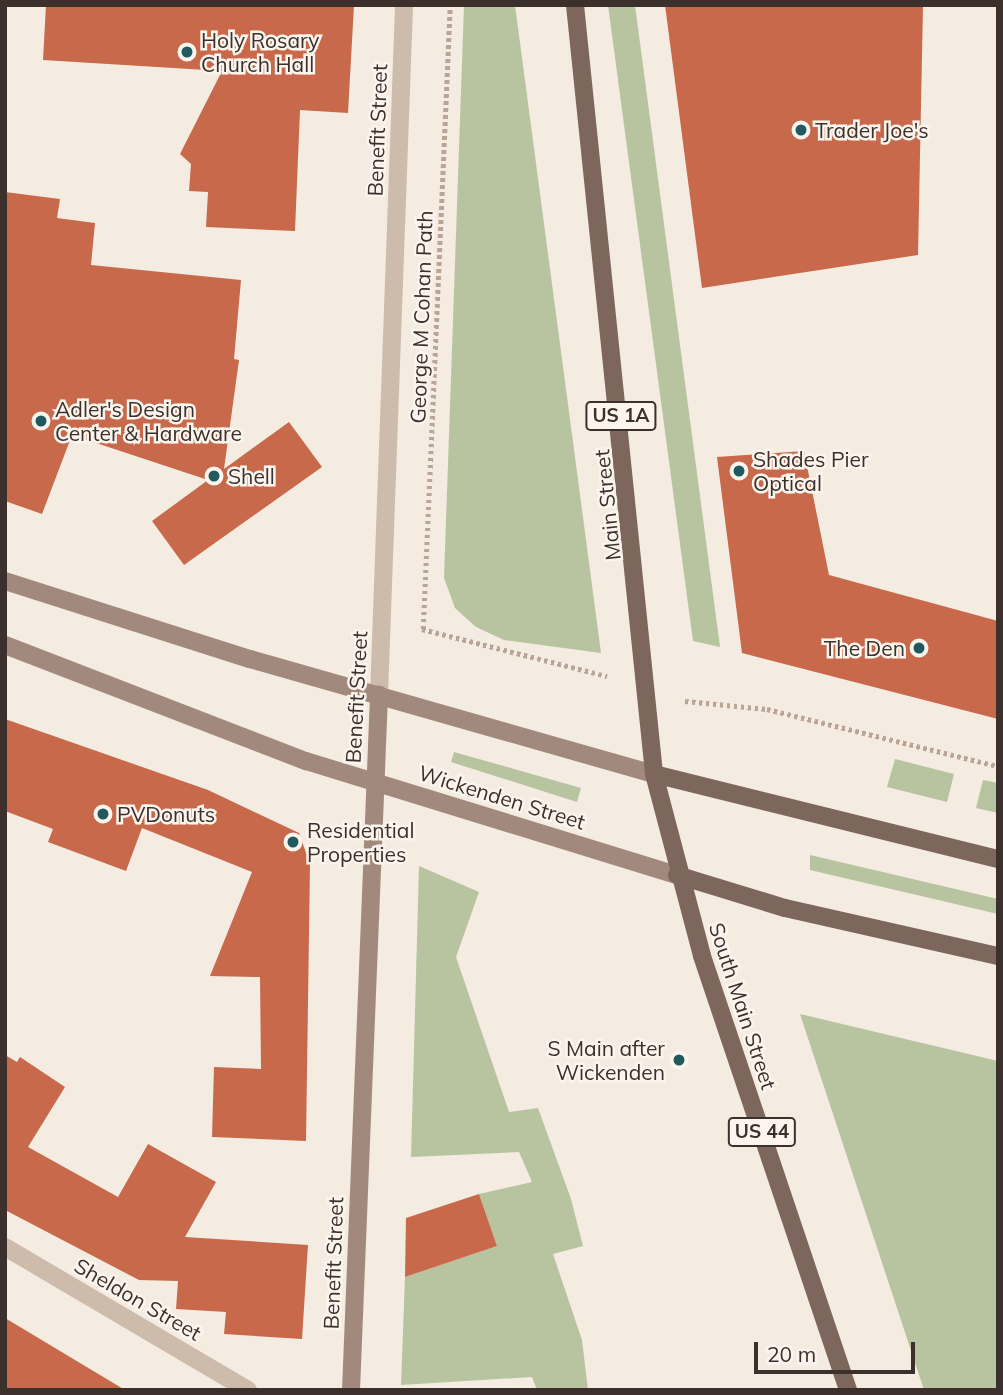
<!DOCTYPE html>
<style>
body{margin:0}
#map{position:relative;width:1003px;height:1395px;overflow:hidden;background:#f4ebe1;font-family:Mulish,sans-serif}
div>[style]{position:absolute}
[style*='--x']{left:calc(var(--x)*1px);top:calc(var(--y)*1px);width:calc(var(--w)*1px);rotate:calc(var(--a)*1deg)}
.green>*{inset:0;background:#b8c4a0}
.building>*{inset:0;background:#c8694b}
.path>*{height:4.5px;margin-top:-2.25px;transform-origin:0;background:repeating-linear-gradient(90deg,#b9a596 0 3.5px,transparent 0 7px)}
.street>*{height:18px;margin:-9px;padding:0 9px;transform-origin:9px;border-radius:9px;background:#cdbbac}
.secondary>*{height:18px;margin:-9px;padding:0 9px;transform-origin:9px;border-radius:9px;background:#a18a7d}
.primary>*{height:18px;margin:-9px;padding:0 9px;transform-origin:9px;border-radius:9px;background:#7d675c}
.dots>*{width:19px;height:19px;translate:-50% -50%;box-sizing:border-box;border:4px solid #fbf5ee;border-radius:50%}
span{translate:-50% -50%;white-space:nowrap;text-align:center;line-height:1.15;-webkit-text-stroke:5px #fbf5ee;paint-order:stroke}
.shield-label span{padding:2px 5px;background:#fbf5ee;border:2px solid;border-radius:5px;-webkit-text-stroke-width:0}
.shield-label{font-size:19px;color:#3b302b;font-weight:700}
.poi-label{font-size:21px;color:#3b302b}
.left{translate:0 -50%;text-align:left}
.right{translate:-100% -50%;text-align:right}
.street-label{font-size:21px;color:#3b302b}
.frame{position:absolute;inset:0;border:7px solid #3b302b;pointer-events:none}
.scale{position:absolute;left:754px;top:1342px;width:161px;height:32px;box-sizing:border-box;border:4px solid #3b302b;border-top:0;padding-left:9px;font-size:21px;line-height:24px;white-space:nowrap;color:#3b302b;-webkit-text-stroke:5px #fbf5ee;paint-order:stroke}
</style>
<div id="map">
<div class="green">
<i style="clip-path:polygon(464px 5px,515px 5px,601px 653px,504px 640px,476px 627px,455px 608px,444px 578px)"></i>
<i style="clip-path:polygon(608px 5px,635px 5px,720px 647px,693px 641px)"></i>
<i style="clip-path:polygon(454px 752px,581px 788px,577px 802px,451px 762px)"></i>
<i style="clip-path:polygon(895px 759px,954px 774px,947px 802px,887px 787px)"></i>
<i style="clip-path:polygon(983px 780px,998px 783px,998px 813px,976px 808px)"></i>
<i style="clip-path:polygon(810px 855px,998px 899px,998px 914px,810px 870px)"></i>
<i style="clip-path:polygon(419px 866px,479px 892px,456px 957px,509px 1112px,538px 1108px,571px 1199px,583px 1246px,553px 1254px,582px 1340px,588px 1390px,537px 1390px,532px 1377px,401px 1385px,405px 1277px,497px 1246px,479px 1194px,532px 1182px,519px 1152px,411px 1157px)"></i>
<i style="clip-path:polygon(800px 1014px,998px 1061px,998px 1390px,924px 1390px)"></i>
</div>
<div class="building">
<i style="clip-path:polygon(46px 5px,354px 5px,348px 113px,300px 110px,295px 231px,206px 227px,208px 192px,189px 191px,191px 164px,180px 154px,222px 71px,43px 60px)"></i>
<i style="clip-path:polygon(665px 5px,923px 5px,918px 255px,702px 288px)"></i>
<i style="clip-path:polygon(5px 192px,60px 199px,57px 218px,95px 223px,91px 265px,241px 280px,234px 359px,239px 360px,224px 469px,289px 422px,322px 467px,184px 565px,152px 521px,208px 480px,72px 435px,42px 514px,5px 501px)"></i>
<i style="clip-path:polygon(804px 451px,829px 575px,998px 621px,998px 719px,742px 653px,717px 457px)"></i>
<i style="clip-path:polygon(5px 719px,208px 790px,299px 833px,310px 864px,306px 1141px,212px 1137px,214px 1067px,261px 1069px,260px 977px,210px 976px,252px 872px,142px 828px,126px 871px,48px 842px,53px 829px,5px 811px)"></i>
<i style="clip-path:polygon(5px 1055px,17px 1062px,20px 1057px,65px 1087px,28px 1147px,118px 1197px,148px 1144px,216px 1182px,185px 1237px,308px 1245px,302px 1339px,224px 1334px,226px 1312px,176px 1309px,178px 1281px,139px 1280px,5px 1210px)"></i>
<i style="clip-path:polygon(479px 1194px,497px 1246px,405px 1277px,406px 1218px)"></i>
<i style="clip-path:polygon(5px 1318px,125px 1390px,5px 1390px)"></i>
</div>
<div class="path">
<i style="--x:422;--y:629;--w:191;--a:14.3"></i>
<i style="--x:423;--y:629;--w:625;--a:-87.52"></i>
<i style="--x:685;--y:701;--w:82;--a:5.6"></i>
<i style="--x:767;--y:709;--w:238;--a:13.9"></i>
</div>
<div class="street">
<i style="--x:379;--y:695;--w:690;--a:-87.92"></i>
<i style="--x:5;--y:1247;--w:282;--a:30.5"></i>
</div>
<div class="secondary">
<i style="--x:5;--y:581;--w:257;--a:17.7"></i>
<i style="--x:250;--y:659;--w:420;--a:15.9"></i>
<i style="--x:5;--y:645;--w:323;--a:21.1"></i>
<i style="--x:306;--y:761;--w:388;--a:17.1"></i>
<i style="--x:351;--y:1390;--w:696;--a:-87.69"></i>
</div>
<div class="primary">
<i style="--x:575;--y:5;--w:773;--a:84.13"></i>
<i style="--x:654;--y:774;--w:188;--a:75.2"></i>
<i style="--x:702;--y:956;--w:458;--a:71.4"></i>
<i style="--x:654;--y:774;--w:354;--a:13.9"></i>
<i style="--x:677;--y:875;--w:113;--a:17"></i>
<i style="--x:785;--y:908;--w:218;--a:12.7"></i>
</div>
<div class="dots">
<i style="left:187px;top:52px;background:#1f5a5e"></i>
<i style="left:801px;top:130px;background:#1f5a5e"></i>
<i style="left:41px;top:421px;background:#1f5a5e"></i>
<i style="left:739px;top:471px;background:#1f5a5e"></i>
<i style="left:214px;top:476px;background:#1f5a5e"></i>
<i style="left:919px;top:648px;background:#1f5a5e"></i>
<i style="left:103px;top:814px;background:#1f5a5e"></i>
<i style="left:293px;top:842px;background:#1f5a5e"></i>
<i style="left:679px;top:1060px;background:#1f5a5e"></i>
</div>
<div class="shield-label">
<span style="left:621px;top:416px">US 1A</span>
<span style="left:762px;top:1132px">US 44</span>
</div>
<div class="poi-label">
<span class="left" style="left:201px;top:52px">Holy Rosary<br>Church Hall</span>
<span class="left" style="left:815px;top:130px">Trader Joe's</span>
<span class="left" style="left:55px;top:421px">Adler's Design<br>Center &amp; Hardware</span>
<span class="left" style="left:753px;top:471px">Shades Pier<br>Optical</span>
<span class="left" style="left:228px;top:476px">Shell</span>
<span class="right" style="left:905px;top:648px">The Den</span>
<span class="left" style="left:117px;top:814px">PVDonuts</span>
<span class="left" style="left:307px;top:842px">Residential<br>Properties</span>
<span class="right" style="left:665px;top:1060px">S Main after<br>Wickenden</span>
</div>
<div class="street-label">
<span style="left:377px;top:130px;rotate:-88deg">Benefit Street</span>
<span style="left:421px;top:317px;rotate:-88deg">George M Cohan Path</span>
<span style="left:607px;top:505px;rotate:-96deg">Main Street</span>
<span style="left:356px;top:697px;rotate:-87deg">Benefit Street</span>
<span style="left:502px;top:797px;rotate:17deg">Wickenden Street</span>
<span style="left:743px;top:1006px;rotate:72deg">South Main Street</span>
<span style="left:333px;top:1263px;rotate:-88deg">Benefit Street</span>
<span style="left:138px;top:1299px;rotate:30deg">Sheldon Street</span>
</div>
<div class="frame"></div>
<div class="scale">20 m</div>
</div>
